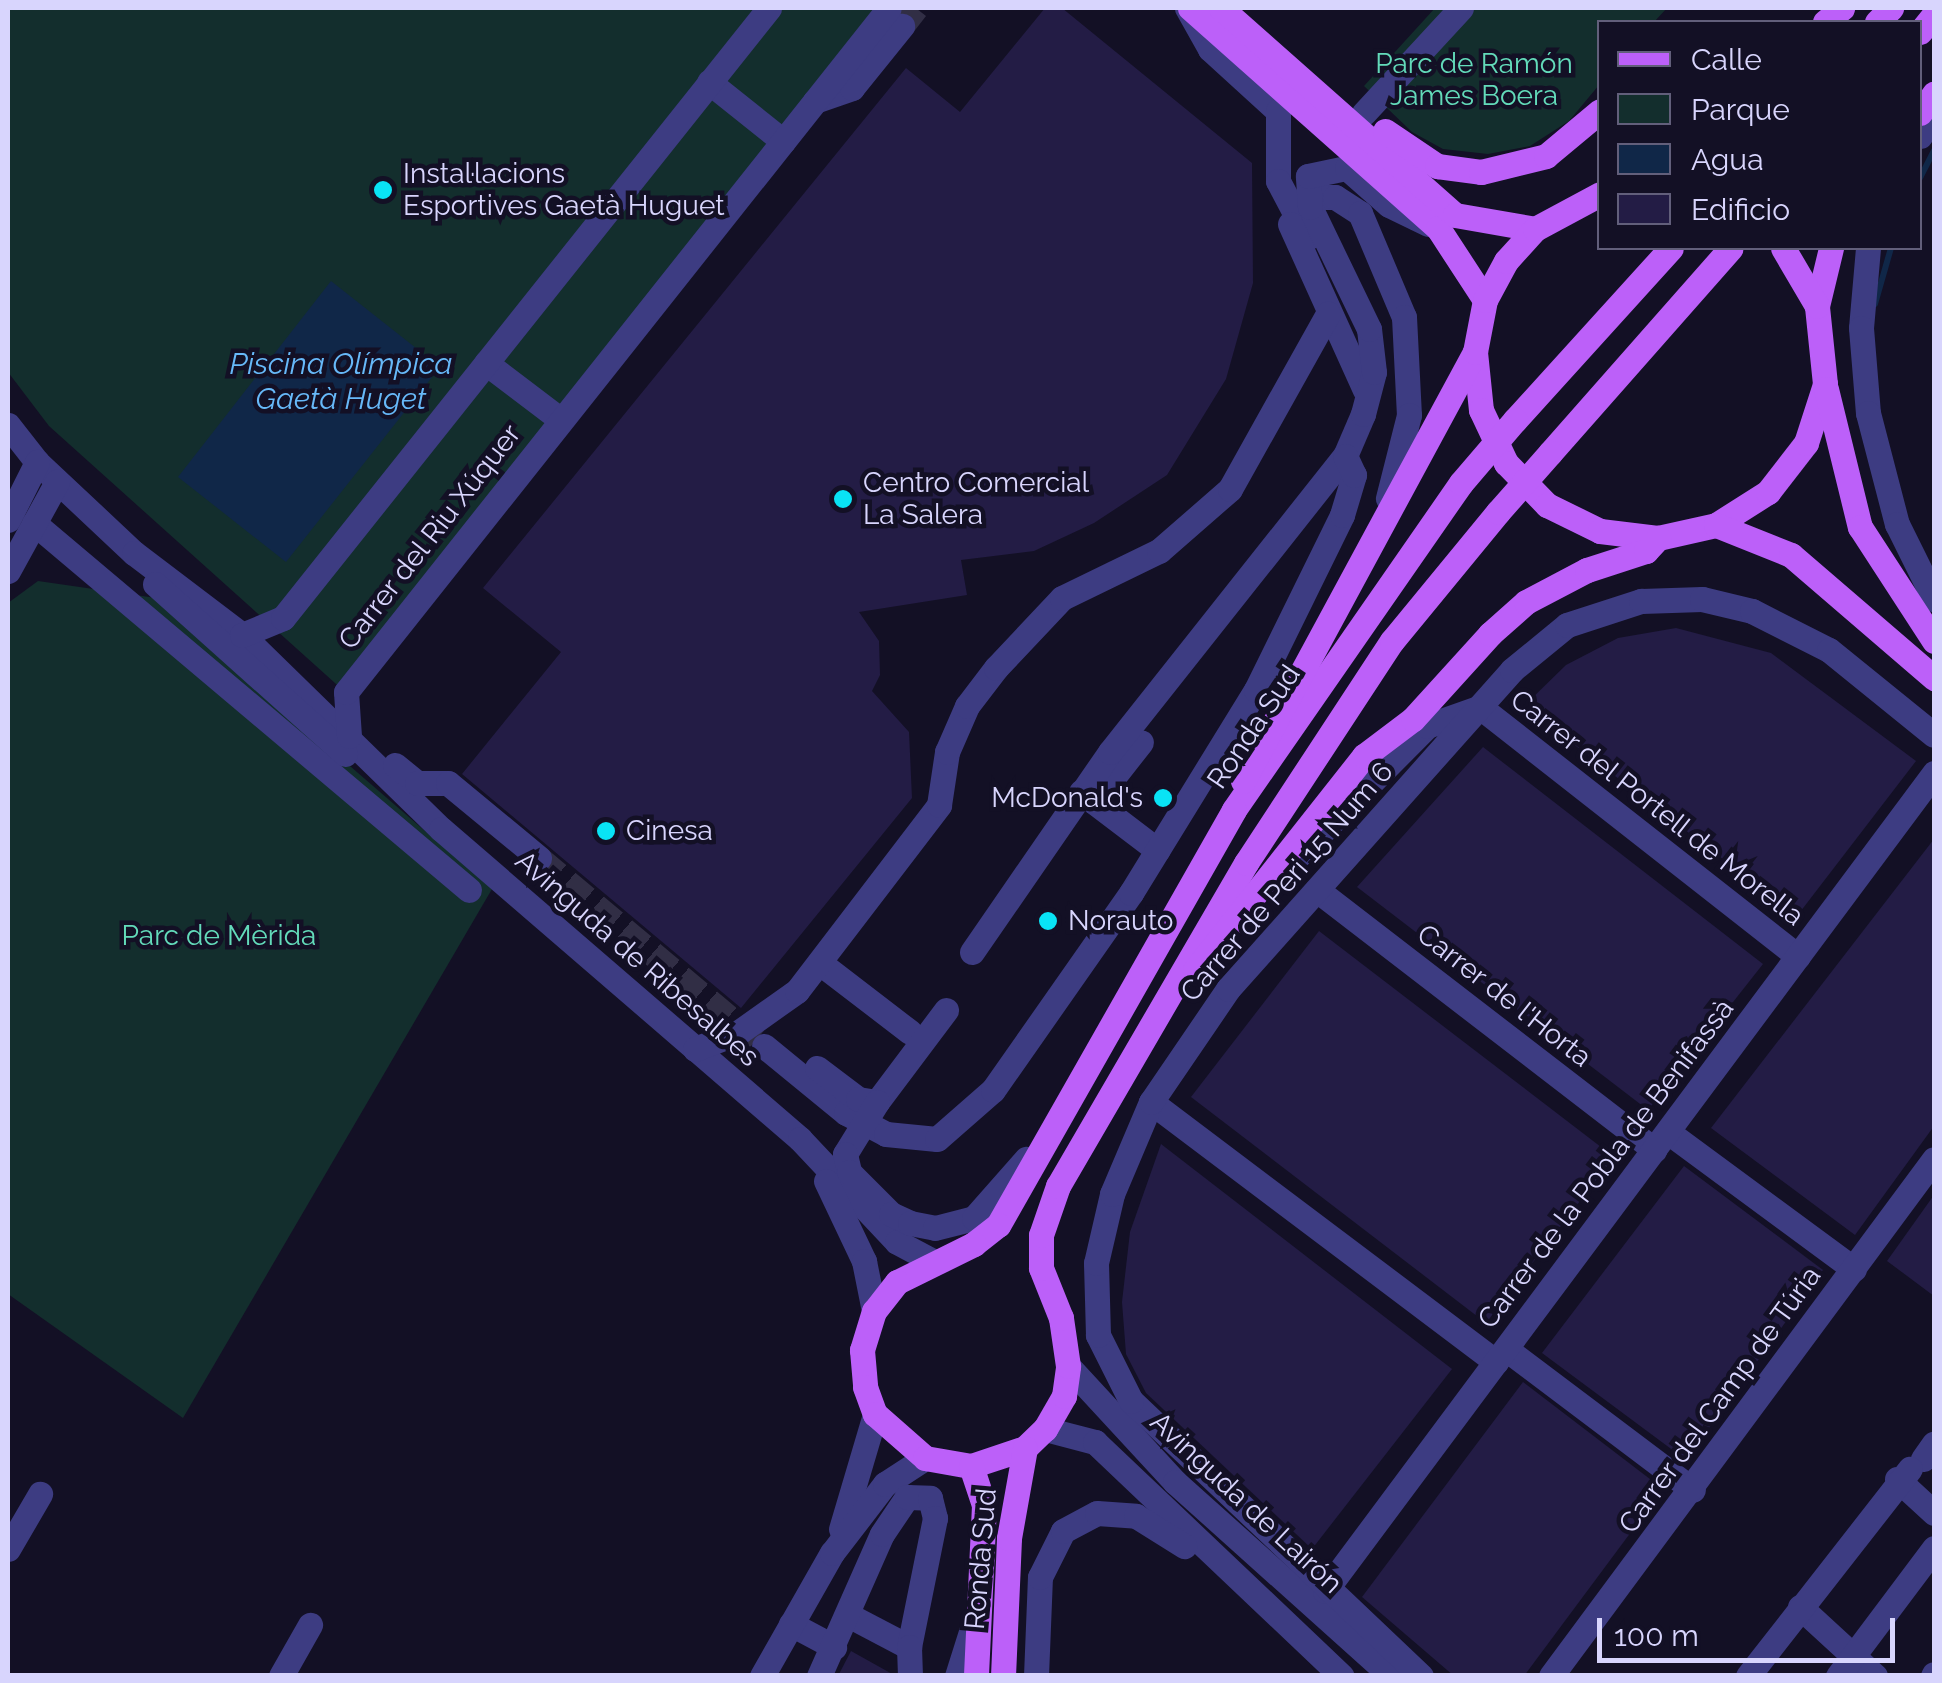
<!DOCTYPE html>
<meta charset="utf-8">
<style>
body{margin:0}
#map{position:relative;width:1942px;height:1683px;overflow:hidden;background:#131025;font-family:Raleway,sans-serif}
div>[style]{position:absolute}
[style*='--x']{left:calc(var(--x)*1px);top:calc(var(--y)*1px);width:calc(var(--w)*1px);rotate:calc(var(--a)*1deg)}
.green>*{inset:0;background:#132e2d}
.water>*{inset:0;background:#102748}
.stream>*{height:6px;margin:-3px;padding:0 3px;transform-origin:3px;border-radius:3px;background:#102748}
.building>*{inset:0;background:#231c45}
.minor-tunnel>*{height:25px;margin-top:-12.5px;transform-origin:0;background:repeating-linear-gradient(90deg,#312e45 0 25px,transparent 0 37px)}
.minor>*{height:25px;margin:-12.5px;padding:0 12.5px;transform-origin:12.5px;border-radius:12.5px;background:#3d3c82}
.major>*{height:25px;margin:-12.5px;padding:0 12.5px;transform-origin:12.5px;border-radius:12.5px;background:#bc60f9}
.major-bridge>*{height:25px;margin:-12.5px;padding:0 12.5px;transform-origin:12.5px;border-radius:12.5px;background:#bc60f9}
.dots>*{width:28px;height:28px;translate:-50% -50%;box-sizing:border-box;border:5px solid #131025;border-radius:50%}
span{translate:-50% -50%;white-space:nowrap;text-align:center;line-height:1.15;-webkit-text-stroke:9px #131025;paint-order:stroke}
.park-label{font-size:28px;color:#63dbba}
.poi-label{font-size:28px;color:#d8d5fd}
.left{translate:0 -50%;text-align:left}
.right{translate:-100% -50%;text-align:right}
.street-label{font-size:28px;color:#d8d5fd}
.water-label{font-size:30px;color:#67b9f9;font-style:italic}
.frame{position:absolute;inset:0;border:10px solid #d8d5fd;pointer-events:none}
.legend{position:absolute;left:1597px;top:20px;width:325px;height:230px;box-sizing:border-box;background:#131025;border:2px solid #625f7b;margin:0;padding:12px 18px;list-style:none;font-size:30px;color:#d8d5fd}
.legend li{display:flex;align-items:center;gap:20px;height:50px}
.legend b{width:50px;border:2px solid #625f7b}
.scale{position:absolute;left:1597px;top:1618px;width:298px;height:45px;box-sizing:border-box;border:5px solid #d8d5fd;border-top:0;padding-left:12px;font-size:30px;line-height:35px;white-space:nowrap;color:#d8d5fd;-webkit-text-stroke:8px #131025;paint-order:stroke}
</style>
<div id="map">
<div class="green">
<i style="clip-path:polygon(8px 8px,903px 8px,355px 701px,49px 426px,8px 372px)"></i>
<i style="clip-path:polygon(1435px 8px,1667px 8px,1654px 22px,1600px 22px,1599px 85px,1569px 121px,1530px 146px,1488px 154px,1443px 149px,1412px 132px,1364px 86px)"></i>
<i style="clip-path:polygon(38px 581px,156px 598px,492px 889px,183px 1418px,8px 1294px,8px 603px)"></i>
</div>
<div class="water">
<i style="clip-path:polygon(331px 281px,440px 367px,286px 562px,178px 477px)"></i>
</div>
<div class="stream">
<i style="--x:1920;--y:178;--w:31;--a:-63"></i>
<i style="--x:1875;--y:304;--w:58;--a:-74.1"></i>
</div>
<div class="building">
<i style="clip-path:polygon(1045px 8px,1062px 8px,1252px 163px,1253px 283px,1226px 379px,1167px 475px,1094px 523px,1034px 551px,961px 560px,967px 595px,859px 612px,879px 641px,880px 675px,872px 691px,909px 732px,912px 798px,741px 1008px,462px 774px,561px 652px,483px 588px,906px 68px,960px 112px)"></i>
<i style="clip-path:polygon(1676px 628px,1771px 653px,1916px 761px,1797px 916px,1524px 706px,1566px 665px,1618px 638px)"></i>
<i style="clip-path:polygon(1483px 747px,1763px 964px,1648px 1110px,1357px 887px)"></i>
<i style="clip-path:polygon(1934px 839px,1934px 1126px,1855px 1235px,1711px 1128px)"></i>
<i style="clip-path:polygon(1319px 931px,1614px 1157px,1486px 1323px,1191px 1097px)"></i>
<i style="clip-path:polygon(1161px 1144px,1452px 1369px,1312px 1549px,1146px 1393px,1126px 1354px,1122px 1302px,1130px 1232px)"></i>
<i style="clip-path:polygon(1684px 1166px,1823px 1270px,1686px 1460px,1542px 1353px)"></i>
<i style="clip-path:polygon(1934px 1195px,1934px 1296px,1887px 1261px)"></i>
<i style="clip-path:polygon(1523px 1382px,1663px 1489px,1524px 1676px,1454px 1676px,1362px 1597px)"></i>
<i style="clip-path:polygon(851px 1651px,894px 1675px,894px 1676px,838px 1676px)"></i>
</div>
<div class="minor-tunnel">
<i style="--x:902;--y:26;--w:23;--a:-52"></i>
<i style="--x:539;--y:858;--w:283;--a:40"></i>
</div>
<div class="minor">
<i style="--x:1187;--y:8;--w:47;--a:60.7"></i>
<i style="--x:1210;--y:49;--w:92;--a:42.4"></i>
<i style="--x:1278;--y:111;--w:70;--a:90"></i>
<i style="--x:1278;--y:181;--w:64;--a:62.2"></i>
<i style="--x:709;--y:82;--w:95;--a:38.6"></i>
<i style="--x:815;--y:101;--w:39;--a:-19"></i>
<i style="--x:852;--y:88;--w:80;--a:-51.1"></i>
<i style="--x:1364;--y:113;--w:143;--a:-47.3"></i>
<i style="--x:1920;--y:136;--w:24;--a:-55"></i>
<i style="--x:1310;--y:207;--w:11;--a:-68"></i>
<i style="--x:1314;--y:197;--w:21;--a:0"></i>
<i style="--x:1335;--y:197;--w:30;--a:33"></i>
<i style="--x:1360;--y:213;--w:113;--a:67.1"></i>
<i style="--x:1404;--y:317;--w:98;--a:87.1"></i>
<i style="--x:1409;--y:415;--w:86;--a:104.2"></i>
<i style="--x:1290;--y:224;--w:182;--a:65.7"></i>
<i style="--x:1868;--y:248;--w:80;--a:95"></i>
<i style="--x:1861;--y:328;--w:85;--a:85.3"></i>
<i style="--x:1868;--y:413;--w:115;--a:75.4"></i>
<i style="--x:1897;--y:524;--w:84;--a:63.7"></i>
<i style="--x:486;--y:363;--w:94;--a:37.2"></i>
<i style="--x:8;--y:425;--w:47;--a:51.9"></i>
<i style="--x:37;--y:462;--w:133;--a:43.2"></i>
<i style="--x:134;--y:553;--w:136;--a:37.2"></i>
<i style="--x:242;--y:635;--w:278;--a:44.3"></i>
<i style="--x:441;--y:829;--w:474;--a:40.8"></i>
<i style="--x:800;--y:1139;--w:141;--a:46.7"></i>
<i style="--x:897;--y:1242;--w:40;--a:28"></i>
<i style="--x:8;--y:520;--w:65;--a:-63.4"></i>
<i style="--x:34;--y:523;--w:569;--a:40.15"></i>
<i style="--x:8;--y:571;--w:102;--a:-61.2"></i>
<i style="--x:155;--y:584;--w:255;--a:41.8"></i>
<i style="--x:242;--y:635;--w:44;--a:-22.5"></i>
<i style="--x:283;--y:618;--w:780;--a:-51.45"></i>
<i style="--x:1480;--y:707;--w:404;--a:38.1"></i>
<i style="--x:349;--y:736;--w:44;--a:-93.9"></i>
<i style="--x:346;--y:692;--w:873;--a:-51.56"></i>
<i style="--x:395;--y:765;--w:28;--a:39"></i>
<i style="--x:417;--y:783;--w:31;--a:0"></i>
<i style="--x:448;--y:783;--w:118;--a:39.5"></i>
<i style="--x:1081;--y:792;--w:96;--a:37.3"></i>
<i style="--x:1094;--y:802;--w:76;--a:-51.9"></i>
<i style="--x:1294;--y:860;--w:189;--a:-45.2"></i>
<i style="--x:1427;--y:726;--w:51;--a:-19.5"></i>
<i style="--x:1317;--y:890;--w:426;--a:37.6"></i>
<i style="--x:972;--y:952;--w:243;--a:-55.4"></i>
<i style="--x:1110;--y:752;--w:378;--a:-51.6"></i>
<i style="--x:1345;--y:456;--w:46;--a:-66.8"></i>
<i style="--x:1363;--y:414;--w:43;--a:-75.3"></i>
<i style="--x:1374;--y:372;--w:43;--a:-96.6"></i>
<i style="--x:1369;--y:329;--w:136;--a:-115.8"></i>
<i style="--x:1310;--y:207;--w:31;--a:-94"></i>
<i style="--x:1308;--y:176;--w:40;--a:-12"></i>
<i style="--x:1347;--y:168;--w:56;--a:41.4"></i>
<i style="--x:1389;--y:205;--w:43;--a:26"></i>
<i style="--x:820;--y:963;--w:113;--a:37.5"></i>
<i style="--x:764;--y:1046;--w:106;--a:39.3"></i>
<i style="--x:846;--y:1113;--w:45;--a:27.7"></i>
<i style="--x:886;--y:1134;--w:51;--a:5.6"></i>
<i style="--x:937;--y:1139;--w:74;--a:-41.2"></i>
<i style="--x:993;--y:1090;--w:241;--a:-55"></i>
<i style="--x:1131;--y:893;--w:238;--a:-58.4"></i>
<i style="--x:1256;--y:690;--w:195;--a:-63.8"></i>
<i style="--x:1342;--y:515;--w:42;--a:-73.3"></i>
<i style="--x:1354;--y:475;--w:21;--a:-115"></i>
<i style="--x:695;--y:1049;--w:47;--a:-21.1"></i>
<i style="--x:739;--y:1032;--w:71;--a:-35.3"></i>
<i style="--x:797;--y:991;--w:234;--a:-52.6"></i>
<i style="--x:939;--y:805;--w:54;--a:-81.4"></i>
<i style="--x:947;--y:752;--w:50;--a:-66.5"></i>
<i style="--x:967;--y:706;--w:48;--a:-52.7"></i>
<i style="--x:996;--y:668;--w:96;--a:-46.7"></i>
<i style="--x:1062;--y:598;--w:108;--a:-25.9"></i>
<i style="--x:1159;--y:551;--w:94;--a:-41.1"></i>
<i style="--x:1230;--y:489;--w:201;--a:-60.8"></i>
<i style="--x:817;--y:1068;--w:51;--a:37.1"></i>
<i style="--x:858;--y:1099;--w:19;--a:9"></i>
<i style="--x:877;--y:1102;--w:115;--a:-53.1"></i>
<i style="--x:877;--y:1102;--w:61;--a:121.6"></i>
<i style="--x:845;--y:1154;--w:18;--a:77"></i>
<i style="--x:849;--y:1172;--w:59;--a:45"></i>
<i style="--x:891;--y:1214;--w:21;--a:25"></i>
<i style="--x:910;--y:1223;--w:25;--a:11"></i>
<i style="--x:935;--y:1228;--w:40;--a:-14.4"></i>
<i style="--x:974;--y:1218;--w:79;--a:-48.6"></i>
<i style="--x:1151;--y:1102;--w:432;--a:37"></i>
<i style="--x:1668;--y:1132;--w:231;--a:36.4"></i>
<i style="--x:826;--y:1181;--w:89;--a:64.6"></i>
<i style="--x:864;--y:1261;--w:51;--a:78.7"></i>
<i style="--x:1506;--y:1349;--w:234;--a:37"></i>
<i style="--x:1068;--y:1366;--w:158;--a:47.3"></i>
<i style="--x:1175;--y:1482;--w:290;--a:41.9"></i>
<i style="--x:1045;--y:1429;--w:52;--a:14.6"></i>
<i style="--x:1095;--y:1442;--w:340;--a:43.5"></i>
<i style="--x:1923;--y:1459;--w:19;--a:-55"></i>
<i style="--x:1897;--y:1479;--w:50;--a:42.6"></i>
<i style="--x:841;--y:1529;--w:120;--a:-73.5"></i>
<i style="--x:8;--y:1549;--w:64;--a:-59.8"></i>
<i style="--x:1325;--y:1591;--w:1020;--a:-53.33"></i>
<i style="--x:1800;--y:1607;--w:102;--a:42.6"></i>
<i style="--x:850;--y:1616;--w:67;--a:27.7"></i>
<i style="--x:791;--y:1624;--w:49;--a:28.1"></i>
<i style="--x:281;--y:1676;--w:59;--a:-60.4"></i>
<i style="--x:762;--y:1676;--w:142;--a:-60.4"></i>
<i style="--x:832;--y:1553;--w:87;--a:-52.5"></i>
<i style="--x:885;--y:1484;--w:48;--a:-33"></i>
<i style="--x:819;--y:1676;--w:155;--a:-66.1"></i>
<i style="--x:882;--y:1534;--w:45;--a:-56"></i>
<i style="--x:907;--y:1497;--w:23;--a:2"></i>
<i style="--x:930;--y:1498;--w:21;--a:76"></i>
<i style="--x:935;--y:1518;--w:132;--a:101.4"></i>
<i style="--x:909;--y:1647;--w:29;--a:88"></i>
<i style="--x:957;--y:1676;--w:57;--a:-72.5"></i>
<i style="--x:1036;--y:1676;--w:99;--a:-87.7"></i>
<i style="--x:1040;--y:1577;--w:51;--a:-63.4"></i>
<i style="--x:1063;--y:1531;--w:38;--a:-28"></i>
<i style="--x:1097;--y:1513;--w:39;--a:4"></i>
<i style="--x:1136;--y:1516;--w:57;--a:32"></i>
<i style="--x:1421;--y:1676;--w:400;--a:-136.5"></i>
<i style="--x:1131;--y:1401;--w:74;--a:-116.6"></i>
<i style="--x:1098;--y:1335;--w:72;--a:-91.6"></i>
<i style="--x:1096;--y:1263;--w:71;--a:-76.9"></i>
<i style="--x:1112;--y:1194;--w:100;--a:-67"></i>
<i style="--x:1151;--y:1102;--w:137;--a:-55.7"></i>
<i style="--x:1228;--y:989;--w:427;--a:-48.3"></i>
<i style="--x:1512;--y:670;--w:71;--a:-39.3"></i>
<i style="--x:1567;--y:625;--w:78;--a:-18"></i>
<i style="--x:1641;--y:601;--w:61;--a:-1.9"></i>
<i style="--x:1702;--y:599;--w:51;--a:13.5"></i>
<i style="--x:1752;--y:611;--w:86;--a:26.9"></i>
<i style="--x:1829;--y:650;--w:135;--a:39"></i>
<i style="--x:1551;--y:1676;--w:643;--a:-53.47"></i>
<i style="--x:1748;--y:1676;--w:263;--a:-52"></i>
<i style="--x:1838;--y:1676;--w:160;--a:-53.1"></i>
<i style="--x:1933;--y:1676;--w:2;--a:-63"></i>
</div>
<div class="major">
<i style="--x:1190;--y:8;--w:332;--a:41.6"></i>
<i style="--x:1438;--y:228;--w:86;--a:56.9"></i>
<i style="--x:1221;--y:8;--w:312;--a:41.5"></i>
<i style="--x:1455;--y:215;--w:81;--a:9.9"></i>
<i style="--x:1825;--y:22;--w:22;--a:-39"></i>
<i style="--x:1877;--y:22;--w:20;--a:-45"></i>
<i style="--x:1920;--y:32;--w:22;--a:-51"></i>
<i style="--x:1920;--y:113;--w:24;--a:-54"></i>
<i style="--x:1385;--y:131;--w:63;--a:33.9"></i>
<i style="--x:1437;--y:166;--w:44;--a:7.8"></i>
<i style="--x:1481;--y:172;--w:67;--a:-13.8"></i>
<i style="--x:1546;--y:156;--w:70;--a:-39.8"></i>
<i style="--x:1817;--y:306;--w:60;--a:-76.4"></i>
<i style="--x:1475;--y:352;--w:58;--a:84.1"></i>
<i style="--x:1481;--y:410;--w:59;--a:64.7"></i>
<i style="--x:1506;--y:463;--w:59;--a:45.7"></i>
<i style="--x:1547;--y:505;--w:59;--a:26.1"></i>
<i style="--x:1600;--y:531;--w:58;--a:6.9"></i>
<i style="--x:1658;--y:538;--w:59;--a:-12.6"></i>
<i style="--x:1716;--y:525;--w:62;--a:-32.4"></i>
<i style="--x:1768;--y:492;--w:62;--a:-52.2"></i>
<i style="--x:1806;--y:443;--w:62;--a:-72.1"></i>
<i style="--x:1825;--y:384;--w:78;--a:-95.9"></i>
<i style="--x:1817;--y:306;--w:67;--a:-120.4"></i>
<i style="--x:1826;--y:389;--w:142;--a:76.2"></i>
<i style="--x:1860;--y:527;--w:136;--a:57"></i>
<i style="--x:1515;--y:420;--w:232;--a:-47.8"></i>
<i style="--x:1550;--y:453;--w:273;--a:-48.6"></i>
<i style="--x:1461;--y:483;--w:398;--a:124.8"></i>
<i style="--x:1234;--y:810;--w:477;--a:119.6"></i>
<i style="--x:998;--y:1225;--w:31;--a:142"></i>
<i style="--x:974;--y:1244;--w:86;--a:153.7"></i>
<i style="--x:897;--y:1282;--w:37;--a:128"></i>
<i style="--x:874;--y:1311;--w:41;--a:107.1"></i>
<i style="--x:862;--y:1350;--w:37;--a:85"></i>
<i style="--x:865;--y:1387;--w:29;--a:70"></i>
<i style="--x:875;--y:1414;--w:67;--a:41.3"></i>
<i style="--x:925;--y:1458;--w:47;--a:9.9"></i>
<i style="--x:971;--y:1466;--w:57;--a:-18.4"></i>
<i style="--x:1025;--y:1448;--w:28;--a:-44"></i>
<i style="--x:1045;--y:1429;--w:38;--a:-60"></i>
<i style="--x:1064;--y:1396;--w:30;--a:-82"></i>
<i style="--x:1068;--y:1366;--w:49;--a:-98.3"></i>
<i style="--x:1061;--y:1318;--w:54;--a:-111.8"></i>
<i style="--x:1041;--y:1268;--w:33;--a:-90"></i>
<i style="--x:1041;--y:1235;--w:52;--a:-70.9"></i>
<i style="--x:1058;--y:1186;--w:374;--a:-59.8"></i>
<i style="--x:1246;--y:863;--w:266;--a:-56.7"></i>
<i style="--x:1392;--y:641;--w:167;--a:-50.6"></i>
<i style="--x:1716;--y:525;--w:81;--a:21.8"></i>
<i style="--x:1791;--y:555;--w:189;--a:40.7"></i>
<i style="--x:1243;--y:781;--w:488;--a:-61.6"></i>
<i style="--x:1475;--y:352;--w:53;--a:-79.1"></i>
<i style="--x:1485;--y:300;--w:44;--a:-61.7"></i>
<i style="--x:1506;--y:261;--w:43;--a:-47.8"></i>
<i style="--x:1535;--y:229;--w:74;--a:-28.3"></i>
<i style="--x:1195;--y:970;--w:273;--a:-51.7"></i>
<i style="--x:1364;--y:756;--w:61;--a:-37.1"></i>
<i style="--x:1413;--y:719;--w:115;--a:-47.8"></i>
<i style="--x:1490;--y:634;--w:48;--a:-41.6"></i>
<i style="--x:1526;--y:602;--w:69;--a:-27.7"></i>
<i style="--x:1587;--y:570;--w:62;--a:-17.9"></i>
<i style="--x:1646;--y:551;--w:18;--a:-47"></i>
<i style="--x:971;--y:1466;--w:41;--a:71.6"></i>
<i style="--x:984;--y:1505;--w:171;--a:92.7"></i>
<i style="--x:1003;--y:1676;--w:138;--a:-87.5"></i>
<i style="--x:1009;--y:1538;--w:91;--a:-79.9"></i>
</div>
<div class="major-bridge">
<i style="--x:1461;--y:483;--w:83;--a:-49.4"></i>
<i style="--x:1498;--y:512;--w:79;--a:-48.6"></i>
</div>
<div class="dots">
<i style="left:383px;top:190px;background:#09e3f5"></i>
<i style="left:843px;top:499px;background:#09e3f5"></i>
<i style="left:1163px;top:798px;background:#09e3f5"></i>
<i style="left:606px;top:831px;background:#09e3f5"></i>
<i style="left:1048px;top:921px;background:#09e3f5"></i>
</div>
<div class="park-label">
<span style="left:1474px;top:80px">Parc de Ramón<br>James Boera</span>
<span style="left:219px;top:936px">Parc de Mèrida</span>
</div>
<div class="poi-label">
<span class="left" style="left:403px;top:190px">Instal·lacions<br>Esportives Gaetà Huguet</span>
<span class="left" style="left:863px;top:499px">Centro Comercial<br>La Salera</span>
<span class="right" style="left:1143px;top:798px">McDonald's</span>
<span class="left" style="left:626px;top:831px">Cinesa</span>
<span class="left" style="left:1068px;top:921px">Norauto</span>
</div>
<div class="street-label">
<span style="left:430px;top:537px;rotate:-52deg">Carrer del Riu Xúquer</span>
<span style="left:1254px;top:727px;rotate:-56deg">Ronda Sud</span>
<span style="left:1657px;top:808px;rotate:38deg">Carrer del Portell de Morella</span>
<span style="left:1287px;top:882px;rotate:-49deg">Carrer de Peri 15 Num 6</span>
<span style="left:637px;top:959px;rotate:41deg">Avinguda de Ribesalbes</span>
<span style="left:1504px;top:996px;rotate:38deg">Carrer de l'Horta</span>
<span style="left:1606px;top:1164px;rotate:-53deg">Carrer de la Pobla de Benifassà</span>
<span style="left:1720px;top:1400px;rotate:-54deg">Carrer del Camp de Túria</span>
<span style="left:1246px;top:1503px;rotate:43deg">Avinguda de Lairón</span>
<span style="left:981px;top:1559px;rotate:-85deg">Ronda Sud</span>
</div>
<div class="water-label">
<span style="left:341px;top:381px">Piscina Olímpica<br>Gaetà Huget</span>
</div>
<div class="frame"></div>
<ul class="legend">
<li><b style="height:12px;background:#bc60f9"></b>Calle</li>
<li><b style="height:28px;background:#132e2d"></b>Parque</li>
<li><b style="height:28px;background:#102748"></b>Agua</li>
<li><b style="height:28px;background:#231c45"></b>Edificio</li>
</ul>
<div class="scale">100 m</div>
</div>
